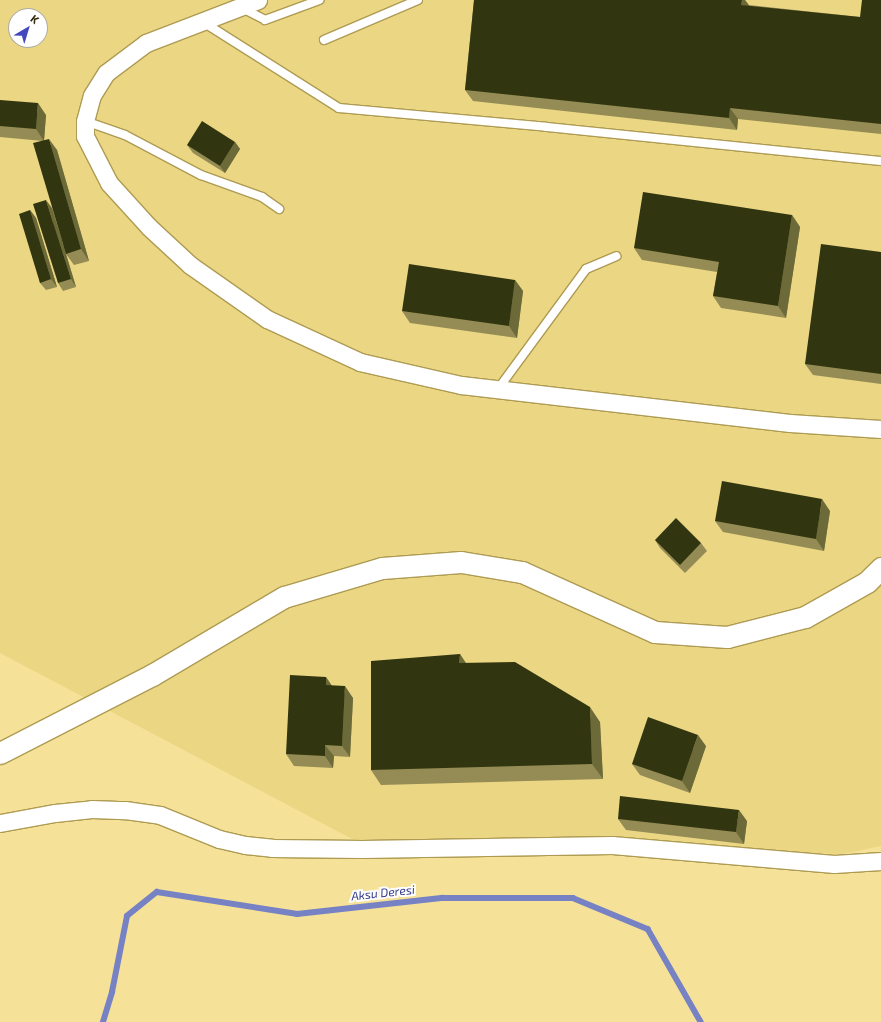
<!DOCTYPE html>
<style>
body{margin:0}
#map{position:relative;width:881px;height:1022px;overflow:hidden;background:#f5e298;font-family:"Exo 2",sans-serif}
div>[style]{position:absolute}
[style*='--x']{left:calc(var(--x)*1px);top:calc(var(--y)*1px);width:calc(var(--w)*1px);rotate:calc(var(--a)*1deg)}
.built>*{inset:0;background:#ebd684}
.stream>*{height:5.5px;margin:-2.75px;padding:0 2.75px;transform-origin:2.75px;border-radius:2.75px;background:#7682c3}
.roads{filter:drop-shadow(1px 0 #ae9b53) drop-shadow(-1px 0 #ae9b53) drop-shadow(0 1px #ae9b53) drop-shadow(0 -1px #ae9b53)}
.service>*{height:8px;margin:-4px;padding:0 4px;transform-origin:4px;border-radius:4px;background:#fff}
.minor>*{height:17px;margin:-8.5px;padding:0 8.5px;transform-origin:8.5px;border-radius:8.5px;background:#fff}
.tertiary>*{height:21px;margin:-10.5px;padding:0 10.5px;transform-origin:10.5px;border-radius:10.5px;background:#fff}
.wall>*{inset:0;background:#948c54}
.shaded-wall>*{inset:0;background:#6c6a39}
.building>*{inset:0;background:#323610}
span{translate:-50% -50%;white-space:nowrap;text-align:center;line-height:1.15;-webkit-text-stroke:4px #fff;paint-order:stroke}
.water-label{font-size:12px;color:#333a88;font-style:italic}
.north{position:absolute;left:8px;top:8px;width:40px;height:40px;box-sizing:border-box;background:#fff;border:1px solid #aeab9f;border-radius:50%;rotate:38deg;font-size:11px;font-weight:700;line-height:16px;text-align:center;color:#342c0e}
.north::after{content:'';display:block;margin:auto;width:14px;height:18px;background:#4348bc;clip-path:polygon(50% 0,100% 100%,50% 72%,0 100%)}
</style>
<div id="map">
<div class="built">
<i style="clip-path:polygon(evenodd,0 0,881px 0,881px 846px,843px 854px,354px 840px,0 653px,0 0,16px 16px,40px 16px,40px 40px,16px 40px,16px 16px)"></i>
</div>
<div class="stream">
<i style="--x:103;--y:1022;--w:31;--a:-73"></i>
<i style="--x:112;--y:992;--w:77;--a:-78.8"></i>
<i style="--x:127;--y:916;--w:38;--a:-39"></i>
<i style="--x:157;--y:892;--w:142;--a:8.9"></i>
<i style="--x:297;--y:914;--w:147;--a:-6.3"></i>
<i style="--x:443;--y:898;--w:130;--a:0"></i>
<i style="--x:573;--y:898;--w:81;--a:22.5"></i>
<i style="--x:648;--y:929;--w:107;--a:60.3"></i>
</div>
<div class="roads">
<div class="service">
<i style="--x:240;--y:7;--w:28;--a:27"></i>
<i style="--x:265;--y:20;--w:58;--a:-20.3"></i>
<i style="--x:203;--y:22;--w:161;--a:32.3"></i>
<i style="--x:339;--y:108;--w:208;--a:5.2"></i>
<i style="--x:546;--y:127;--w:337;--a:5.8"></i>
<i style="--x:324;--y:40;--w:102;--a:-23.1"></i>
<i style="--x:85;--y:121;--w:42;--a:19.3"></i>
<i style="--x:125;--y:135;--w:86;--a:27.8"></i>
<i style="--x:201;--y:175;--w:65;--a:19.8"></i>
<i style="--x:262;--y:197;--w:21;--a:35"></i>
<i style="--x:498;--y:389;--w:149;--a:-53.7"></i>
<i style="--x:586;--y:269;--w:33;--a:-23"></i>
</div>
<div class="minor">
<i style="--x:258;--y:0;--w:120;--a:159"></i>
<i style="--x:146;--y:43;--w:50;--a:143.1"></i>
<i style="--x:106;--y:73;--w:26;--a:122"></i>
<i style="--x:92;--y:95;--w:27;--a:105"></i>
<i style="--x:85;--y:121;--w:15;--a:90"></i>
<i style="--x:85;--y:136;--w:53;--a:62.9"></i>
<i style="--x:109;--y:183;--w:59;--a:47.7"></i>
<i style="--x:149;--y:227;--w:56;--a:42.8"></i>
<i style="--x:190;--y:265;--w:94;--a:35"></i>
<i style="--x:267;--y:319;--w:102;--a:24.8"></i>
<i style="--x:360;--y:362;--w:104;--a:12.8"></i>
<i style="--x:461;--y:385;--w:331;--a:6.6"></i>
<i style="--x:790;--y:423;--w:91;--a:3.8"></i>
<i style="--x:0;--y:823;--w:56;--a:-10.3"></i>
<i style="--x:55;--y:813;--w:37;--a:-6"></i>
<i style="--x:92;--y:809;--w:33;--a:2"></i>
<i style="--x:125;--y:810;--w:35;--a:8"></i>
<i style="--x:160;--y:815;--w:64;--a:22.1"></i>
<i style="--x:219;--y:839;--w:27;--a:13"></i>
<i style="--x:245;--y:845;--w:27;--a:6"></i>
<i style="--x:272;--y:848;--w:90;--a:0.6"></i>
<i style="--x:362;--y:849;--w:250;--a:-0.9"></i>
<i style="--x:612;--y:845;--w:223;--a:4.9"></i>
<i style="--x:834;--y:864;--w:47;--a:-3.7"></i>
</div>
<div class="tertiary">
<i style="--x:0;--y:753;--w:171;--a:-27.2"></i>
<i style="--x:152;--y:675;--w:153;--a:-30.6"></i>
<i style="--x:284;--y:597;--w:102;--a:-16.5"></i>
<i style="--x:382;--y:568;--w:79;--a:-4.3"></i>
<i style="--x:461;--y:562;--w:62;--a:9.3"></i>
<i style="--x:522;--y:572;--w:146;--a:24.3"></i>
<i style="--x:655;--y:632;--w:72;--a:4"></i>
<i style="--x:727;--y:637;--w:81;--a:-14.4"></i>
<i style="--x:805;--y:617;--w:71;--a:-29.4"></i>
<i style="--x:867;--y:582;--w:20;--a:-45"></i>
</div>
</div>
<div class="wall">
<i style="clip-path:polygon(474px 0,745px 0,749px 5px,860px 17px,881px 0,881px 134px,738px 119px,737px 130px,473px 101px,465px 90px)"></i>
<i style="clip-path:polygon(0 100px,46px 115px,44px 140px,57px 150px,89px 261px,74px 265px,66px 254px,76px 287px,63px 291px,58px 283px,52px 208px,64px 247px,43px 141px,0 137px)"></i>
<i style="clip-path:polygon(235px 142px,240px 149px,225px 173px,193px 153px,187px 145px)"></i>
<i style="clip-path:polygon(30px 210px,36px 218px,57px 287px,46px 290px,40px 283px)"></i>
<i style="clip-path:polygon(792px 215px,800px 227px,786px 318px,721px 308px,713px 296px,717px 272px,642px 260px,634px 248px)"></i>
<i style="clip-path:polygon(881px 252px,881px 384px,813px 375px,805px 364px)"></i>
<i style="clip-path:polygon(515px 280px,523px 291px,517px 338px,410px 323px,402px 311px)"></i>
<i style="clip-path:polygon(830px 511px,824px 551px,723px 532px,715px 521px)"></i>
<i style="clip-path:polygon(655px 540px,701px 543px,707px 551px,685px 573px,660px 548px)"></i>
<i style="clip-path:polygon(460px 654px,465px 663px,600px 722px,603px 779px,381px 785px,371px 770px)"></i>
<i style="clip-path:polygon(326px 677px,332px 686px,353px 698px,350px 757px,334px 756px,333px 768px,294px 766px,286px 754px)"></i>
<i style="clip-path:polygon(706px 746px,690px 793px,640px 775px,632px 764px)"></i>
<i style="clip-path:polygon(618px 819px,747px 821px,744px 844px,626px 830px)"></i>
</div>
<div class="shaded-wall">
<i style="clip-path:polygon(742px 0,745px 0,750px 7px,741px 5px)"></i>
<i style="clip-path:polygon(38px 103px,46px 115px,44px 141px,36px 129px)"></i>
<i style="clip-path:polygon(730px 108px,738px 119px,737px 130px,729px 118px)"></i>
<i style="clip-path:polygon(49px 139px,57px 150px,89px 261px,81px 249px)"></i>
<i style="clip-path:polygon(235px 142px,240px 149px,225px 173px,220px 166px)"></i>
<i style="clip-path:polygon(46px 200px,52px 208px,76px 287px,71px 279px)"></i>
<i style="clip-path:polygon(30px 210px,36px 218px,57px 287px,51px 279px)"></i>
<i style="clip-path:polygon(792px 215px,800px 227px,786px 318px,778px 306px)"></i>
<i style="clip-path:polygon(515px 280px,523px 291px,517px 338px,509px 326px)"></i>
<i style="clip-path:polygon(822px 499px,830px 511px,824px 551px,816px 539px)"></i>
<i style="clip-path:polygon(460px 654px,470px 669px,459px 663px)"></i>
<i style="clip-path:polygon(326px 677px,334px 689px,326px 685px)"></i>
<i style="clip-path:polygon(345px 686px,353px 698px,350px 757px,342px 746px)"></i>
<i style="clip-path:polygon(590px 707px,600px 722px,603px 779px,592px 764px)"></i>
<i style="clip-path:polygon(698px 735px,706px 746px,690px 793px,682px 781px)"></i>
<i style="clip-path:polygon(325px 745px,334px 756px,333px 768px,325px 756px)"></i>
<i style="clip-path:polygon(739px 810px,747px 821px,744px 844px,736px 832px)"></i>
</div>
<div class="building">
<i style="clip-path:polygon(474px 0,742px 0,741px 5px,860px 17px,862px 0,881px 0,881px 124px,730px 108px,729px 118px,465px 90px)"></i>
<i style="clip-path:polygon(0 100px,38px 103px,36px 129px,0 126px)"></i>
<i style="clip-path:polygon(202px 121px,235px 142px,220px 166px,187px 145px)"></i>
<i style="clip-path:polygon(49px 139px,81px 249px,66px 254px,33px 143px)"></i>
<i style="clip-path:polygon(643px 192px,792px 215px,778px 306px,713px 296px,719px 262px,634px 248px)"></i>
<i style="clip-path:polygon(46px 200px,71px 279px,58px 283px,33px 204px)"></i>
<i style="clip-path:polygon(30px 210px,51px 279px,40px 283px,19px 214px)"></i>
<i style="clip-path:polygon(821px 244px,881px 252px,881px 374px,805px 364px)"></i>
<i style="clip-path:polygon(409px 264px,515px 280px,509px 326px,402px 311px)"></i>
<i style="clip-path:polygon(722px 481px,822px 499px,816px 539px,715px 521px)"></i>
<i style="clip-path:polygon(676px 518px,701px 543px,680px 565px,655px 540px)"></i>
<i style="clip-path:polygon(460px 654px,459px 663px,515px 662px,590px 707px,592px 764px,371px 770px,371px 661px)"></i>
<i style="clip-path:polygon(290px 675px,326px 677px,326px 685px,345px 686px,342px 746px,325px 745px,325px 756px,286px 754px)"></i>
<i style="clip-path:polygon(648px 717px,698px 735px,682px 781px,632px 764px)"></i>
<i style="clip-path:polygon(620px 796px,739px 810px,736px 832px,618px 819px)"></i>
</div>
<div class="water-label">
<span style="left:383px;top:893px;rotate:-6deg">Aksu Deresi</span>
</div>
<div class="north">K</div>
</div>
